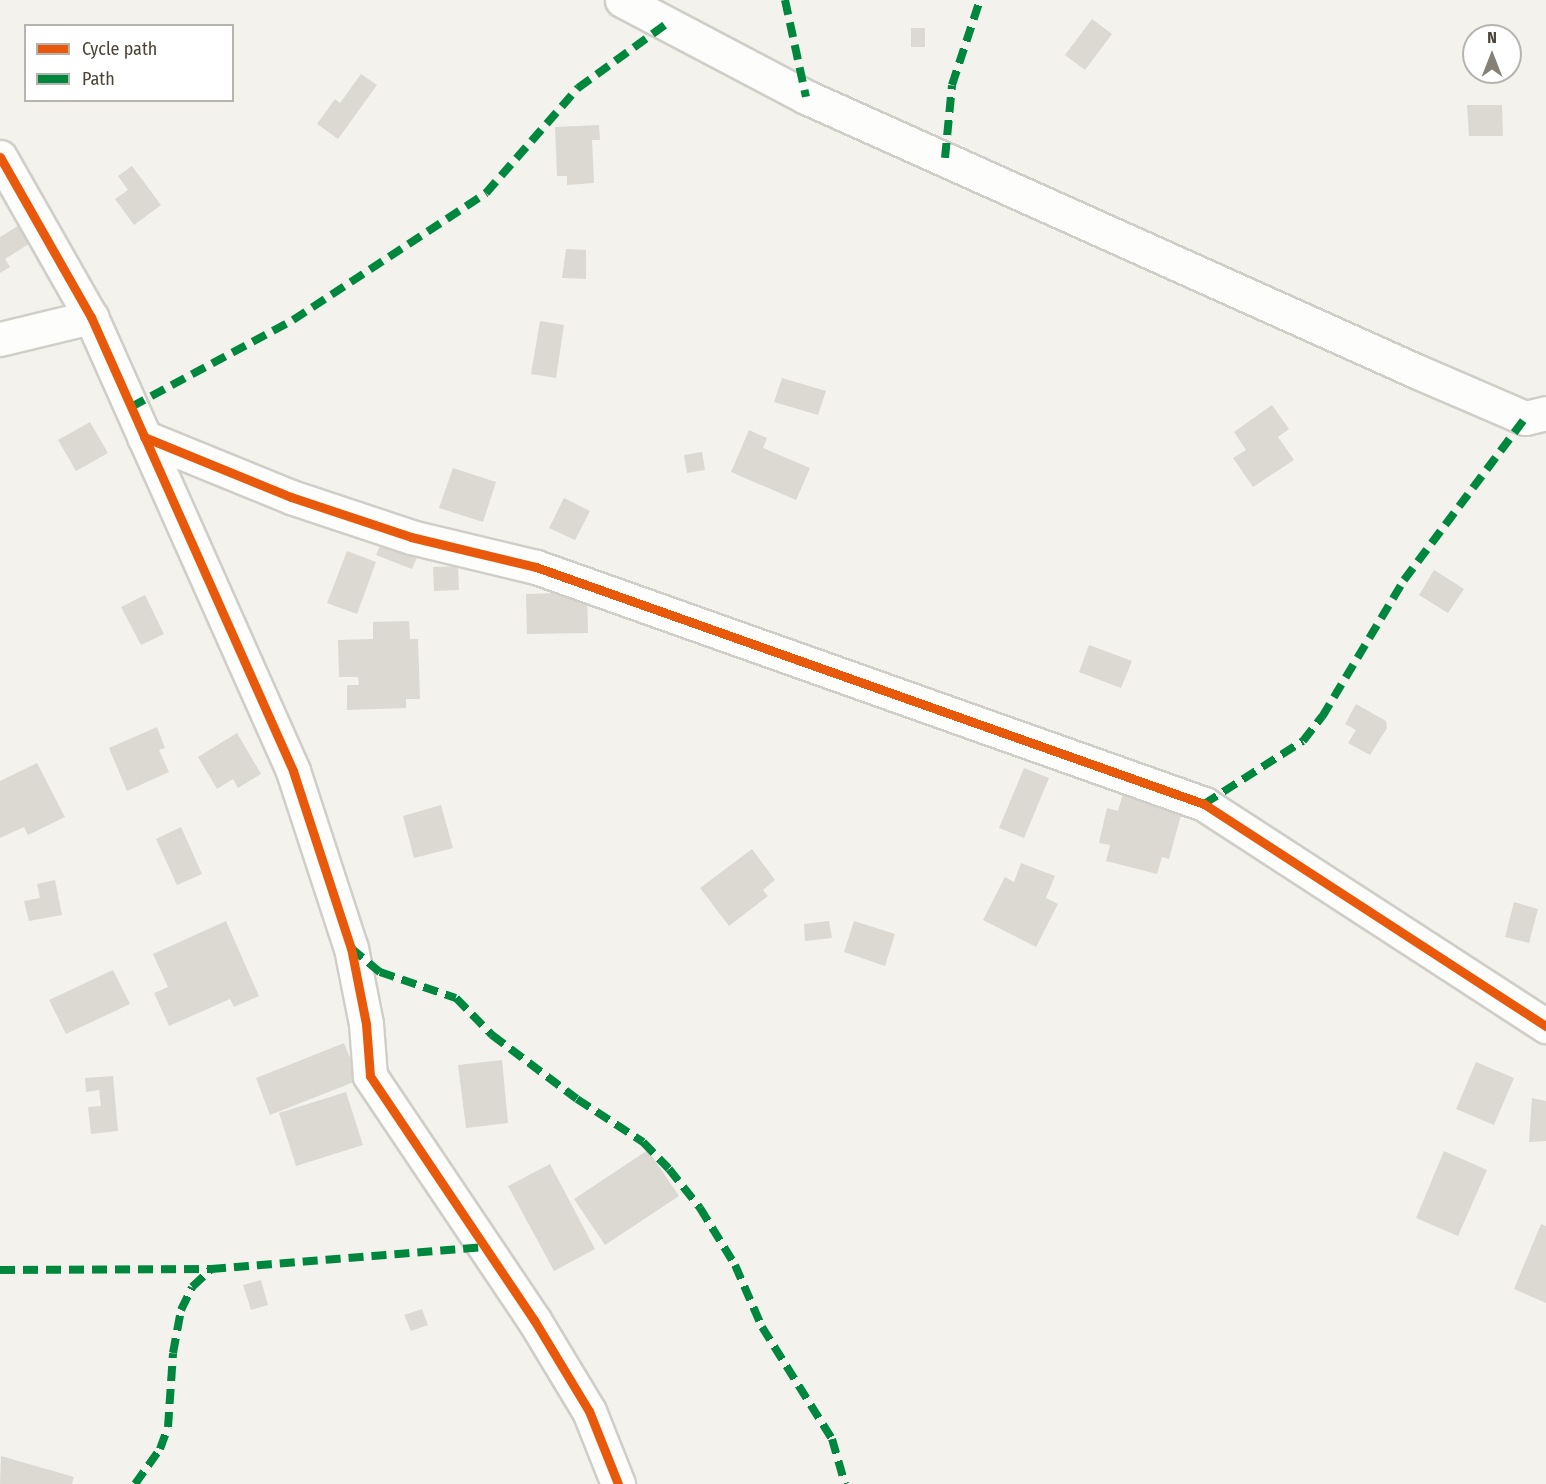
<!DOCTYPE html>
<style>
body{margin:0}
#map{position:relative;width:1546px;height:1484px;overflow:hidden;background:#f3f2ec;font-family:"Fira Sans Condensed",sans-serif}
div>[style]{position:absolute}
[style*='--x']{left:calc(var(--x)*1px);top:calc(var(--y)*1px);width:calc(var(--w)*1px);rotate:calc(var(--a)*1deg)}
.building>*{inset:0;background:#dbd9d2}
.roads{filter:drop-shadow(2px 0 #d0cec8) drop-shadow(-2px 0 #d0cec8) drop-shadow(0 2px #d0cec8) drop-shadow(0 -2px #d0cec8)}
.street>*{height:33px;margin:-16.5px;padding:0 16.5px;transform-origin:16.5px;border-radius:16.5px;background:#fdfdfc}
.quiet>*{height:8px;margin-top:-4px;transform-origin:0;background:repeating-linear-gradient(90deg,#00873e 0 15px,transparent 0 23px)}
.cycleway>*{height:9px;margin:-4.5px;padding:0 4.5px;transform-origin:4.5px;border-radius:4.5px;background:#e8590c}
span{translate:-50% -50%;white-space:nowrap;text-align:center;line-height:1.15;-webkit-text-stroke:4.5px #fff;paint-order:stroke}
.legend{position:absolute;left:24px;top:24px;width:210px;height:78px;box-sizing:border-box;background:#fff;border:2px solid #b7b4af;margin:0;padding:8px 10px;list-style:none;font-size:18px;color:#4b4436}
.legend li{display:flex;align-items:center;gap:12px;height:30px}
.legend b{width:30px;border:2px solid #b7b4af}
.north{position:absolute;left:1462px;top:24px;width:60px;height:60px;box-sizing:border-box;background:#fff;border:2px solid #b7b4af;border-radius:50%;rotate:0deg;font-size:16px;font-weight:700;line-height:24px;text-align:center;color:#4b4436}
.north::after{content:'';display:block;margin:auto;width:21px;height:27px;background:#868176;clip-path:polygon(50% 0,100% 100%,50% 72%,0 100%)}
</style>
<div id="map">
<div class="building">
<i style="clip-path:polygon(1092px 19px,1112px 34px,1085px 70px,1065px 55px)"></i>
<i style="clip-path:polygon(911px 28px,925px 28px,925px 47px,911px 47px)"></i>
<i style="clip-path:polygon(361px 74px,377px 85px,338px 139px,317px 124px,335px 99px,340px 103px)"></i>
<i style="clip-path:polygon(1467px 105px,1502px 105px,1503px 136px,1469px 136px)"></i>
<i style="clip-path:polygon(599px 125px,600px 140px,592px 140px,594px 183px,567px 185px,567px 176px,557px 176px,555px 127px)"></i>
<i style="clip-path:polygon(132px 166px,161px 205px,134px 225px,115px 199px,128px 190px,118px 176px)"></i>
<i style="clip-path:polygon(21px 224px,32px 242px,5px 259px,10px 267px,0 273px,0 237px)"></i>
<i style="clip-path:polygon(566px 249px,586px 250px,586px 279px,562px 278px)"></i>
<i style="clip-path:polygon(540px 321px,564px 325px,556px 378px,531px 374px)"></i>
<i style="clip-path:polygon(782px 378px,826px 391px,818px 415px,774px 402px)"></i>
<i style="clip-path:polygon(1272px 405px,1289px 429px,1278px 437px,1294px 460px,1253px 487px,1233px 458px,1246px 450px,1234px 432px)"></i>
<i style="clip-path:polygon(90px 422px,108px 453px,76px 471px,58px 440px)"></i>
<i style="clip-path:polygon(749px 430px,767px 438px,763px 448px,810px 468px,796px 500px,731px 472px)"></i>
<i style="clip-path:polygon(702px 452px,705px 470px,687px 473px,684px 455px)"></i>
<i style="clip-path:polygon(453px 468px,496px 482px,483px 522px,439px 508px)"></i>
<i style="clip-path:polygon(564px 498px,590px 511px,575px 540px,549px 528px)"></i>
<i style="clip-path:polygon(386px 531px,422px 546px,412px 569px,376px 555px)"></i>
<i style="clip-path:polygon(347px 551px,376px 562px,357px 614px,327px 603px)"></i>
<i style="clip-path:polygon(458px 566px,459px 590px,434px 591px,433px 567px)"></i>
<i style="clip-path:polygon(1434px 570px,1464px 589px,1448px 613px,1419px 595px)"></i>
<i style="clip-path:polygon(587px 592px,588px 633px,527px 634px,526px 594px)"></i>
<i style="clip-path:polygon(145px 595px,164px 634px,141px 645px,121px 607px)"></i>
<i style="clip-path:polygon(409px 621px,410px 639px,418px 639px,420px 699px,406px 699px,406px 708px,347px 710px,347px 685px,359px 685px,358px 677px,339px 677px,338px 640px,373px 639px,373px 622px)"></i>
<i style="clip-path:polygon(1089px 645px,1132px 661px,1121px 688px,1079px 672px)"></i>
<i style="clip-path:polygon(1356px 704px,1386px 721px,1387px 728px,1370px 755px,1348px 743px,1356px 730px,1345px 724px)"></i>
<i style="clip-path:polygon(157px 727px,165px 748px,159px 750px,169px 772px,127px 791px,109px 748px)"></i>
<i style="clip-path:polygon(237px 733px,261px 774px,238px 788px,233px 779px,217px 789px,198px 757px)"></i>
<i style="clip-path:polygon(37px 763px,65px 817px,28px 835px,24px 827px,0 838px,0 781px)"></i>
<i style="clip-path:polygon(1024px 768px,1049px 778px,1024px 838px,999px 828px)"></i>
<i style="clip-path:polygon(1126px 783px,1184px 804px,1169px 859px,1162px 857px,1157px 874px,1106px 861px,1110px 845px,1099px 843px,1107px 808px,1118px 811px)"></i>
<i style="clip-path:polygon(441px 805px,453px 848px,414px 858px,403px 816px)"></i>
<i style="clip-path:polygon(181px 827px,202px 874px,177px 885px,156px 839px)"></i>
<i style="clip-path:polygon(752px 849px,775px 880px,763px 890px,768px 896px,729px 926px,700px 888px)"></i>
<i style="clip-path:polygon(1021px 863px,1055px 876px,1046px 898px,1058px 904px,1036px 947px,983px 920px,1005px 877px,1014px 882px)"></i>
<i style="clip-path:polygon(55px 880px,62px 915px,29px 921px,24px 901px,40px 898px,37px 884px)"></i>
<i style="clip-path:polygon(1514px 902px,1538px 909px,1529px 943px,1505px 937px)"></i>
<i style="clip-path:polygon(226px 921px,259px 996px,234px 1007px,230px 999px,169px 1026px,154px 993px,168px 987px,153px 954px)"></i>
<i style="clip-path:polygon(829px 921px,832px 938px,805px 941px,804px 924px)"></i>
<i style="clip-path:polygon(854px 921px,895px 934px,885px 966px,844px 952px)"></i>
<i style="clip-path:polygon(113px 970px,130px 1004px,66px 1034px,49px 1000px)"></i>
<i style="clip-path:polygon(344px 1043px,359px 1080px,270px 1115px,256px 1078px)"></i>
<i style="clip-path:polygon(502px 1060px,508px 1123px,466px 1128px,458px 1065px)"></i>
<i style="clip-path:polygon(1476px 1062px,1514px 1078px,1494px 1125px,1456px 1109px)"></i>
<i style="clip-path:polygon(113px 1076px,118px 1131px,91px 1134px,88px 1107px,101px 1106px,99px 1090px,86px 1092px,85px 1078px)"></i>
<i style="clip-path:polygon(346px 1092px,363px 1145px,296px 1166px,279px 1113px)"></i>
<i style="clip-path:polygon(1532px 1098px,1546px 1101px,1546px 1141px,1529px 1142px)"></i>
<i style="clip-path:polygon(648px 1150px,679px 1196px,605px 1245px,574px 1199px)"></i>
<i style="clip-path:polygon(1444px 1151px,1487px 1170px,1458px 1236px,1416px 1218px)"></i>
<i style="clip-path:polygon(550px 1164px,595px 1249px,554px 1271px,508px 1186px)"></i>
<i style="clip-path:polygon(1541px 1224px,1546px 1226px,1546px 1303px,1514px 1289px)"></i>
<i style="clip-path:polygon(261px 1280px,268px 1305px,251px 1310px,243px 1285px)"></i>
<i style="clip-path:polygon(422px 1309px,428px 1325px,411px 1331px,404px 1315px)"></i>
<i style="clip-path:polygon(1px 1456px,74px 1477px,72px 1484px,0 1484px)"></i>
</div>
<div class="roads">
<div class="street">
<i style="--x:622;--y:0;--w:208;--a:27.8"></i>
<i style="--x:806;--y:97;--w:669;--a:24.19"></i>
<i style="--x:1416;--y:371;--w:119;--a:23.3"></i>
<i style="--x:1525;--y:418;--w:22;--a:-13"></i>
<i style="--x:0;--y:157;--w:184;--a:60.4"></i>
<i style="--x:91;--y:317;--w:497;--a:66"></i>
<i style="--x:293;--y:771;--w:186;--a:71.9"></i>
<i style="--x:351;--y:948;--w:77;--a:78.8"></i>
<i style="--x:366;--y:1024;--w:52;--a:85.6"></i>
<i style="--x:370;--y:1076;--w:294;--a:56.1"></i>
<i style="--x:534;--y:1320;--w:106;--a:58.9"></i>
<i style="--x:589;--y:1411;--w:79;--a:68.3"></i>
<i style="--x:0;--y:339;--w:94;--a:-13.6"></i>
<i style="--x:144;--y:437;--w:159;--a:22.2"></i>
<i style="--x:291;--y:497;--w:126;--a:18.4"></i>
<i style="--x:411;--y:537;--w:129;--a:13.5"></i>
<i style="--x:536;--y:567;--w:709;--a:19.53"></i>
<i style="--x:1204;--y:804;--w:408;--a:33"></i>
</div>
</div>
<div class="quiet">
<i style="--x:785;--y:0;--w:99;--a:77.8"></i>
<i style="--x:945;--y:158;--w:73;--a:-84.5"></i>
<i style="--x:952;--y:85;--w:89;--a:-71.8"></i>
<i style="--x:131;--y:407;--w:184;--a:-28.2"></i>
<i style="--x:293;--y:320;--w:231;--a:-33.3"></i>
<i style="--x:486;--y:193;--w:140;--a:-48.8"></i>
<i style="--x:578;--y:88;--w:109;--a:-36"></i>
<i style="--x:1204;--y:804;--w:117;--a:-32.5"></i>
<i style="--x:1303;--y:741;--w:31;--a:-52"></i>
<i style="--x:1322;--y:717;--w:160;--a:-59.1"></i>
<i style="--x:1404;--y:580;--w:202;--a:-53.2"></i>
<i style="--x:351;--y:948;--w:38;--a:40"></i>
<i style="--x:380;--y:972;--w:80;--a:18.9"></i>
<i style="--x:456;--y:998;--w:52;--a:45.8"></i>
<i style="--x:492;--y:1035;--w:106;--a:37"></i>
<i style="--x:577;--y:1099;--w:79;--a:33.1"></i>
<i style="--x:643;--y:1142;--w:37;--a:46"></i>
<i style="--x:669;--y:1169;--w:50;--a:51.5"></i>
<i style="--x:700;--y:1208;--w:67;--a:58.4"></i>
<i style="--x:735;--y:1265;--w:68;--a:66.5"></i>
<i style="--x:762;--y:1327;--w:132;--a:58"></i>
<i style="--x:832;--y:1439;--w:47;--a:73.9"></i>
<i style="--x:0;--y:1270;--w:211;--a:-0.3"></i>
<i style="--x:135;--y:1484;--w:43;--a:-54.5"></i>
<i style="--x:160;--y:1449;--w:23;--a:-70"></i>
<i style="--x:168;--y:1427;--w:74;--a:-86.1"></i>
<i style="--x:173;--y:1353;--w:44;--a:-79.5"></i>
<i style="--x:181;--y:1310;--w:25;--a:-64"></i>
<i style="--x:192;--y:1287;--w:26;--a:-43"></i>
<i style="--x:211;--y:1269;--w:272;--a:-4.6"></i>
</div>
<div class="cycleway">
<i style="--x:0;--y:157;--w:184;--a:60.4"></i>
<i style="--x:91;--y:317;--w:497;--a:66"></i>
<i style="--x:293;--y:771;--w:186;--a:71.9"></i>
<i style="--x:351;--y:948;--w:77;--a:78.8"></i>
<i style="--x:366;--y:1024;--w:52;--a:85.6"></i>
<i style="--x:370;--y:1076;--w:294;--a:56.1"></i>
<i style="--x:534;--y:1320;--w:106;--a:58.9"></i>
<i style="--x:589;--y:1411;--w:79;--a:68.3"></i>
<i style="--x:144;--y:437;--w:159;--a:22.2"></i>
<i style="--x:291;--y:497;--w:126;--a:18.4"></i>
<i style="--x:411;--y:537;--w:129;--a:13.5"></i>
<i style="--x:536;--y:567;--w:709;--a:19.53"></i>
<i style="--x:1204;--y:804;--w:408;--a:33"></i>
</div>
<ul class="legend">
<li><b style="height:8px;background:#e8590c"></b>Cycle path</li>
<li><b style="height:8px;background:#00873e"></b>Path</li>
</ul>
<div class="north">N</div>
</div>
